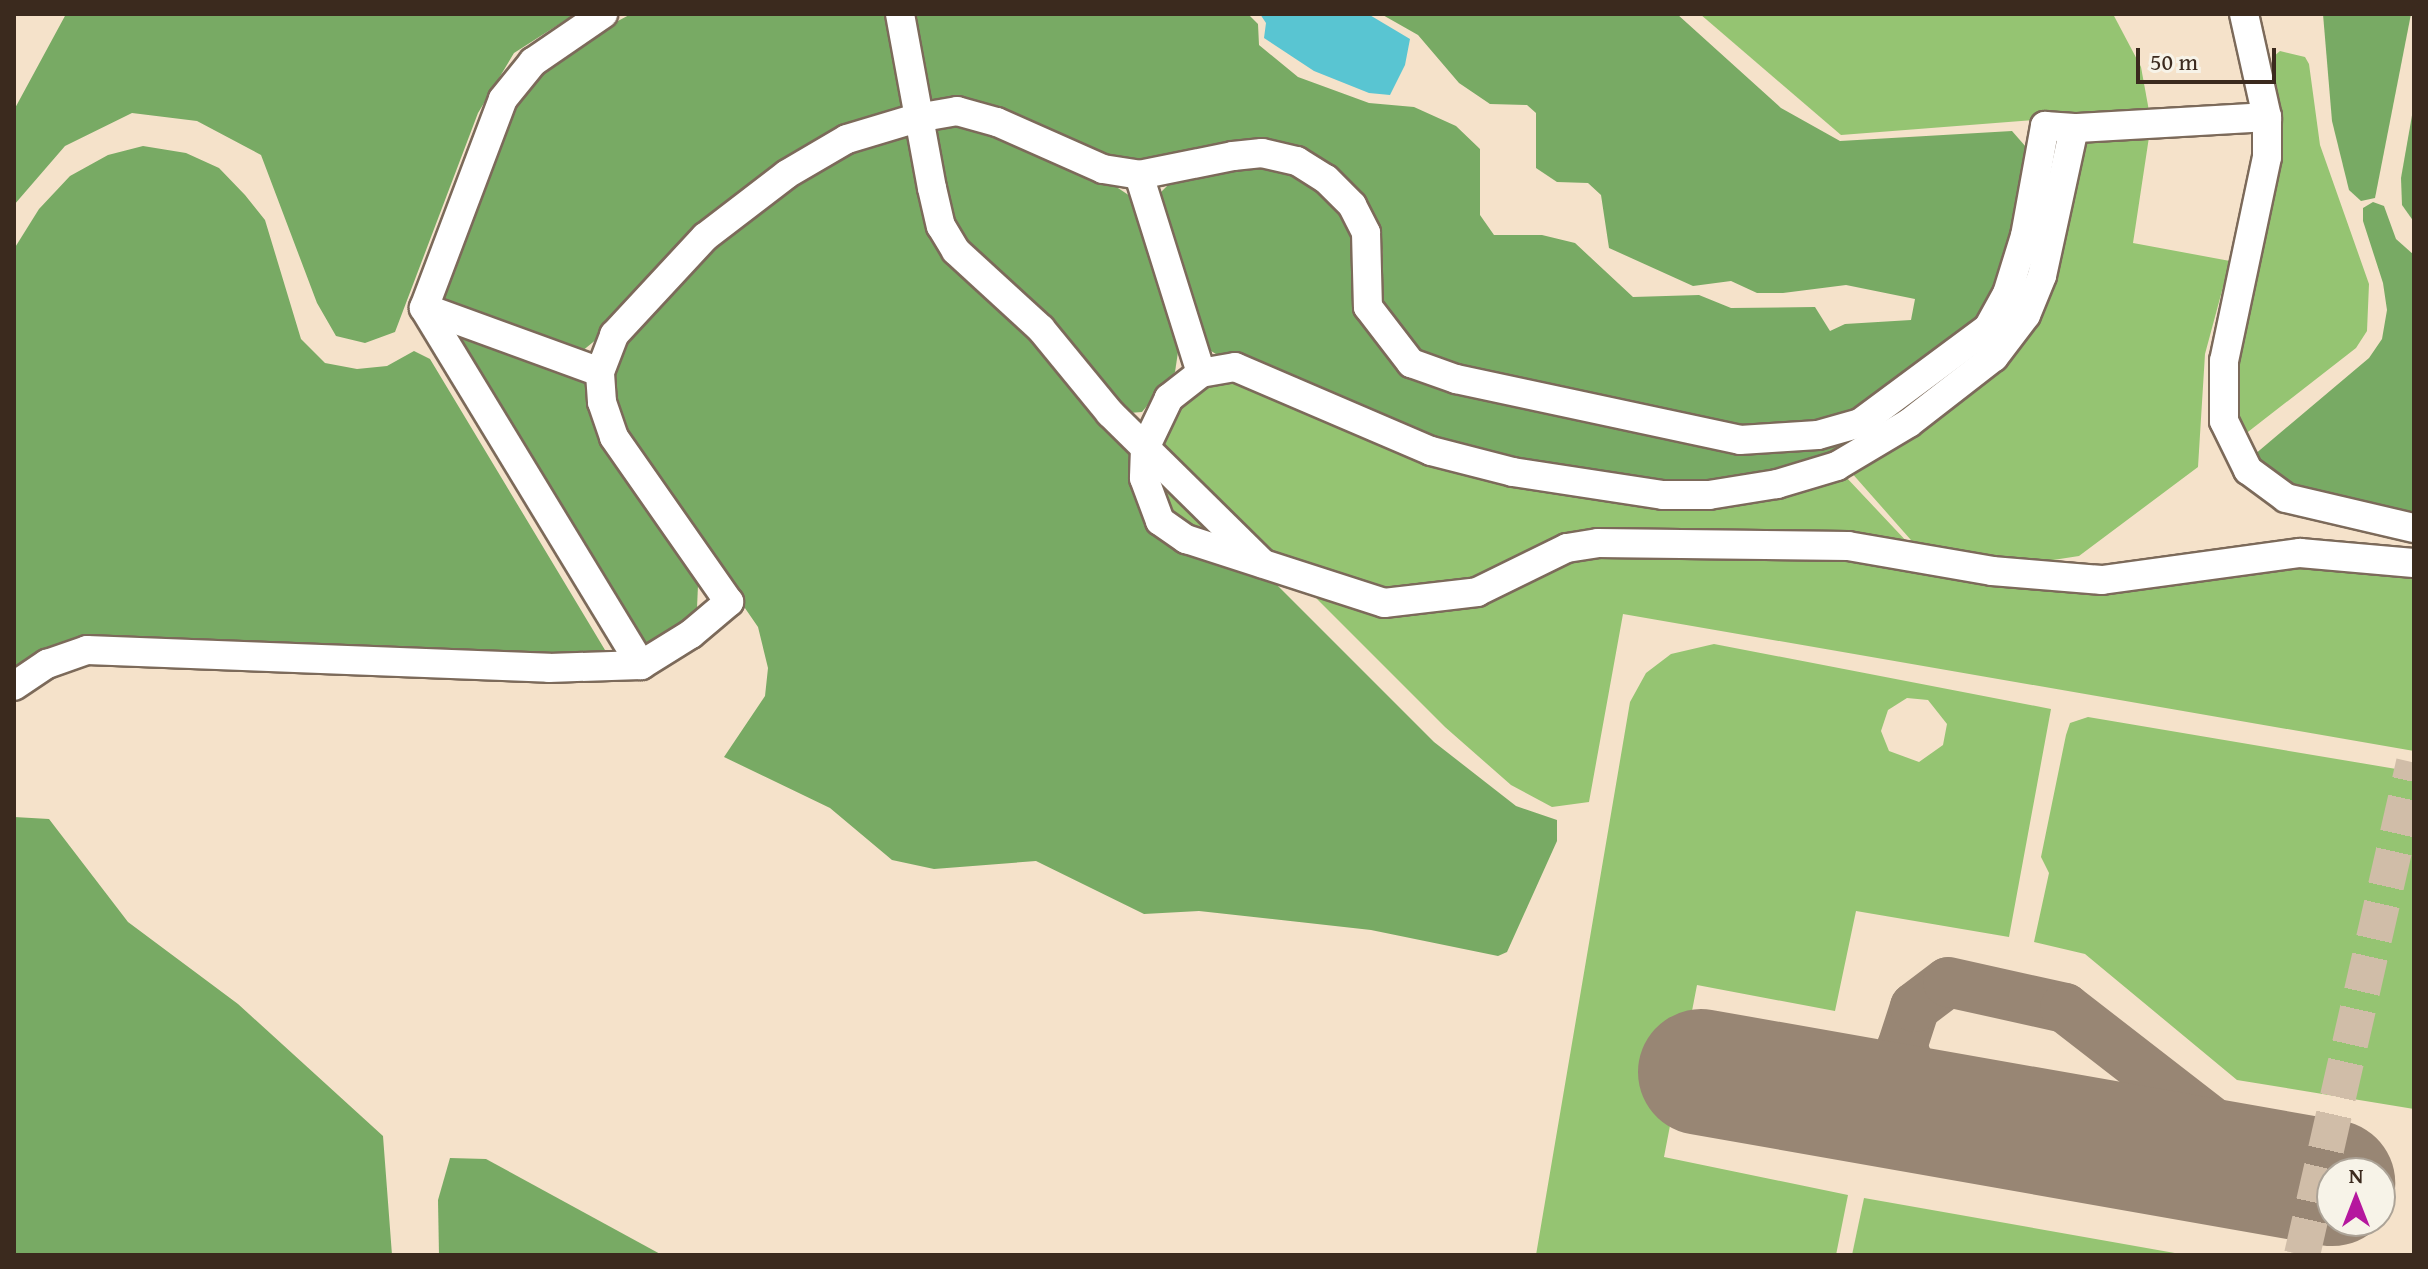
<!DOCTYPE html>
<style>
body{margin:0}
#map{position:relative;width:2428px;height:1269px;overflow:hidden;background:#f5e2ca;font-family:"Gentium Book Plus",serif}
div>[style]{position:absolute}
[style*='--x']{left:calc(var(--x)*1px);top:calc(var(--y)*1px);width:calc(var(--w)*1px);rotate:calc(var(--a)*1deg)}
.green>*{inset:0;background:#95c472}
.forest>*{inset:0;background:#78aa64}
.water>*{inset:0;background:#59c5d2}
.taxiway>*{height:50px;margin:-25px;padding:0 25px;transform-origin:25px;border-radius:25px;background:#988674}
.runway>*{height:126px;margin:-63px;padding:0 63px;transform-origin:63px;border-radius:63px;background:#988674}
.major-tunnel>*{height:36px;margin-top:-18px;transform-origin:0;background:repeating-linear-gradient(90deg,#d0bda8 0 36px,transparent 0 54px)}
.roads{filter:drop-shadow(2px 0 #7c6a5a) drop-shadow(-2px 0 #7c6a5a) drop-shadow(0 2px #7c6a5a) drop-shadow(0 -2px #7c6a5a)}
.minor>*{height:28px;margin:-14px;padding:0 14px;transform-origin:14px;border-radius:14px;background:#fff}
span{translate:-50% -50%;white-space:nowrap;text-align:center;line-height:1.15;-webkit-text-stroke:6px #f7f3e8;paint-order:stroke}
.frame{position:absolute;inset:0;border:16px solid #3b2a1e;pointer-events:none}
.north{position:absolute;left:2316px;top:1157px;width:80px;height:80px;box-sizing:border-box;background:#f7f3e8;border:2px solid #aca397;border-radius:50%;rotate:0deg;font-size:22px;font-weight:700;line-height:32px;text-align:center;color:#3b2a1e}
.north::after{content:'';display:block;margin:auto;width:28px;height:36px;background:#b5179e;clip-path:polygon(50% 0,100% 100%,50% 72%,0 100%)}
.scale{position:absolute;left:2136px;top:48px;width:140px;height:36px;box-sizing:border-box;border:4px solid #3b2a1e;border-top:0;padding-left:10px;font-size:24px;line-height:28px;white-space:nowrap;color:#3b2a1e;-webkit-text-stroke:6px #f7f3e8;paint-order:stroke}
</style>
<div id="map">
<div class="green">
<i style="clip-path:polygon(1700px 14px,2113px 14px,2141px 67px,2149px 111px,1841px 135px)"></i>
<i style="clip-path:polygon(2280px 51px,2305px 57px,2309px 64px,2320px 145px,2369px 284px,2367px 331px,2356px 348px,2244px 435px,2233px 402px,2234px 375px,2279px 116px,2273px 57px)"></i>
<i style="clip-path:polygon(2079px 136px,2149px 137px,2133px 243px,2230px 261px,2205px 354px,2198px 467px,2079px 556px,2020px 565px,1918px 548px,1850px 471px,1993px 369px)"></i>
<i style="clip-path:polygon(1254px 382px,1845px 476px,1910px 545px,1664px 535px,1462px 586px,1406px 594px,1285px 564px,1156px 445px,1182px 400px,1214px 383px)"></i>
<i style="clip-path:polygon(1157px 472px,1238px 551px,1167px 514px)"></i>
<i style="clip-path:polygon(1592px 553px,1846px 555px,2015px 582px,2301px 562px,2414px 571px,2414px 751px,1623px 614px,1589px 802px,1552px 807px,1511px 785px,1445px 727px,1316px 598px,1358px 609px,1552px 568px)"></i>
<i style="clip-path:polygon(evenodd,1714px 644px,2051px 709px,2009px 937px,1856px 911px,1835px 1011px,1697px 985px,1664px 1157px,1848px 1195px,1836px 1255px,1536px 1255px,1630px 702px,1646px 673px,1671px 654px,1714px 644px,1907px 698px,1928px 700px,1947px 724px,1943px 745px,1919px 762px,1889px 751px,1881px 731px,1888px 710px,1907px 698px)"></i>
<i style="clip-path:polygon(2088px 717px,2414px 772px,2414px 1109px,2237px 1080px,2085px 954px,2034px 942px,2049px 873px,2041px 857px,2066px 735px,2070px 723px)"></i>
<i style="clip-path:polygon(1864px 1198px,2186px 1255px,1852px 1255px)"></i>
</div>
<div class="forest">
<i style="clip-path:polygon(66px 14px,575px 14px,514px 53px,478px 113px,395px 332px,365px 343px,336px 336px,317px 303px,261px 155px,197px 121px,132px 113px,65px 146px,14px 205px,14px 110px)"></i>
<i style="clip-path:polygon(631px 14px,892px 14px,909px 113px,852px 130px,581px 352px,445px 302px,443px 285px,511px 107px,527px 83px,573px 45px)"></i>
<i style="clip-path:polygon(909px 14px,1248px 14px,1258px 24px,1259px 45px,1298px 77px,1369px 103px,1414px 107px,1456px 126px,1480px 149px,1480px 215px,1494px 235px,1542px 235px,1575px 243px,1633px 297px,1699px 295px,1731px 308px,1815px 307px,1830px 331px,1845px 324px,1911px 320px,1915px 299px,1846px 285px,1783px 293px,1757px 293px,1731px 281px,1693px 286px,1609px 248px,1601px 195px,1588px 183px,1557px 182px,1536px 168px,1536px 113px,1527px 105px,1490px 104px,1459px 83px,1418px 35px,1381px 14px,1677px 14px,1781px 108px,1840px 141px,2012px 131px,2026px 147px,2007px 255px,1990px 302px,1965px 337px,1847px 412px,1802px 428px,1747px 431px,1468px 375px,1429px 358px,1404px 338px,1381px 305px,1383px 252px,1371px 212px,1335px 166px,1301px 153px,1118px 162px,924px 105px)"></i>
<i style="clip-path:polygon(2323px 14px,2411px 14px,2375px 198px,2361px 201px,2349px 190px,2332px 121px)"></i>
<i style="clip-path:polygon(2414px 104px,2414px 222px,2402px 205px,2401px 178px)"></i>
<i style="clip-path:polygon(957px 121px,1109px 182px,1130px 196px,1178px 352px,1175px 372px,1142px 412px,1129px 413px,965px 249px,951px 217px,932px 126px)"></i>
<i style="clip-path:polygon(910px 131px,929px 221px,1047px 346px,1133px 448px,1152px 526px,1174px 548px,1269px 577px,1434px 742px,1516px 806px,1557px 820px,1557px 841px,1507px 952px,1498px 956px,1371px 930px,1199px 911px,1144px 914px,1036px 861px,934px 869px,892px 860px,830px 808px,724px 757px,765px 696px,768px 668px,758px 627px,619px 425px,610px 397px,612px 365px,623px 339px,671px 283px,745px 217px,844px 154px)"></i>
<i style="clip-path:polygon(143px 146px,186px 153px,219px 168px,245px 195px,265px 220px,301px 339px,325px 363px,357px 369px,387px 366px,414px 351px,430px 359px,605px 650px,602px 658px,116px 639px,14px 672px,14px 249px,39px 209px,70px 176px,108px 155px)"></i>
<i style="clip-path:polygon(1257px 163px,1317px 185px,1346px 215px,1354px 234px,1362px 320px,1388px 358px,1425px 384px,1679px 437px,1834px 444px,1841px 451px,1830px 462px,1675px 486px,1521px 465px,1423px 439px,1319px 395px,1250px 358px,1221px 357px,1206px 348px,1159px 194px,1170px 183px)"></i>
<i style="clip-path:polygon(2373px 202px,2384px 206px,2396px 239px,2414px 255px,2414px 517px,2298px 492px,2254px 455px,2369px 358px,2382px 339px,2387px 310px,2383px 283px,2363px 221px,2363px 208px)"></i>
<i style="clip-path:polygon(452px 327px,569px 366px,589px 384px,691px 564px,698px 585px,697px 608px,674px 631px,640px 649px)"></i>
<i style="clip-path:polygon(14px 817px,49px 819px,128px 922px,238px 1004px,383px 1136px,392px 1255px,14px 1255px)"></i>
<i style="clip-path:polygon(450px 1158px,486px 1159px,662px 1255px,439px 1255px,438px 1200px)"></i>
</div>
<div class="water">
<i style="clip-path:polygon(1260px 14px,1368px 14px,1410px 39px,1405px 65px,1390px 95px,1369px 93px,1314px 71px,1264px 38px,1266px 23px)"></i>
</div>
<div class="taxiway">
<i style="--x:1951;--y:1116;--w:42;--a:-137.9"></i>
<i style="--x:1920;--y:1088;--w:45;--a:-113.7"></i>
<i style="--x:1902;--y:1047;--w:42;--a:-72"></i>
<i style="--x:1915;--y:1007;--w:41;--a:-37.1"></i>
<i style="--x:1948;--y:982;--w:120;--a:12.5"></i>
<i style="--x:2065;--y:1008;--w:271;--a:37.8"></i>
</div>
<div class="runway">
<i style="--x:1701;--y:1072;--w:641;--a:9.98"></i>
</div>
<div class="major-tunnel">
<i style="--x:2302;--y:1255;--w:505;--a:-77.18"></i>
</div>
<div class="roads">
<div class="minor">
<i style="--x:900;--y:14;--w:177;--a:79.6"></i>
<i style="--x:932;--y:188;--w:39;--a:77"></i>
<i style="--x:941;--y:226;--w:29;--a:59"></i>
<i style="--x:956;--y:251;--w:115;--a:42.5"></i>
<i style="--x:1041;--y:329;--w:109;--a:50.6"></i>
<i style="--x:1110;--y:413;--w:214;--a:44.6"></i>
<i style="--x:2244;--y:14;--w:106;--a:77.4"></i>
<i style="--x:2267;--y:117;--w:40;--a:90"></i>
<i style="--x:2267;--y:157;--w:208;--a:101.9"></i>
<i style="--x:2224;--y:361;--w:60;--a:90"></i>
<i style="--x:2224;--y:421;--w:55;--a:63.9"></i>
<i style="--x:2248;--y:470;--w:47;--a:36.4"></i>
<i style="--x:2286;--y:498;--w:131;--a:13.2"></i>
<i style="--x:2267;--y:117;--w:193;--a:176.7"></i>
<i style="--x:2074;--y:128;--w:151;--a:102.2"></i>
<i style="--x:2042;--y:276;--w:42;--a:112.3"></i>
<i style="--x:2026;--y:315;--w:53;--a:127.3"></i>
<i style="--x:1994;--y:357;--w:108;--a:142.2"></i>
<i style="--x:1909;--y:423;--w:84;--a:149.2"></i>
<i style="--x:1837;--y:466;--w:63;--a:163.3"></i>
<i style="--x:1777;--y:484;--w:69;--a:170.8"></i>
<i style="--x:1709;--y:495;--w:46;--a:180"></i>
<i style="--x:1663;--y:495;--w:152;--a:-171.3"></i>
<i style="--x:1513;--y:472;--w:85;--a:-165.6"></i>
<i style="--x:1431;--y:451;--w:213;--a:-156.8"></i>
<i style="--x:1235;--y:367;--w:35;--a:170"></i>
<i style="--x:1201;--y:373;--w:41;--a:142"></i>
<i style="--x:1169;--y:398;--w:55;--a:115.6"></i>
<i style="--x:1145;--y:448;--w:30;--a:92"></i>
<i style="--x:1144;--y:478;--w:46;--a:69.6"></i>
<i style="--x:1160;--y:521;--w:32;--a:35"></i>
<i style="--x:1186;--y:539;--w:208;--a:17.9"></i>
<i style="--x:1384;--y:603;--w:94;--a:-6.7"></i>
<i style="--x:1477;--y:592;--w:100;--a:-26.1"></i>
<i style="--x:1567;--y:548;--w:31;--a:-9"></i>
<i style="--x:1598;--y:543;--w:250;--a:0.7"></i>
<i style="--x:1848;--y:546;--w:146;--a:9.8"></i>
<i style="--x:1992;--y:571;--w:110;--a:4.7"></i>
<i style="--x:2102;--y:580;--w:200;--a:-7.8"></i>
<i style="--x:2300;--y:553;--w:114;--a:5"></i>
<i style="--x:1139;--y:175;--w:207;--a:72.6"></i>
<i style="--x:424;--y:308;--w:418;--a:58.7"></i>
<i style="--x:424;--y:308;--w:223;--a:-69.3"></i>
<i style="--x:503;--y:99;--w:48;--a:-51"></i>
<i style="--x:533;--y:62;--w:85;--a:-34.4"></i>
<i style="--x:424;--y:308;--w:187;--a:20"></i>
<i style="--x:14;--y:686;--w:40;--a:-34"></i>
<i style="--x:47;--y:664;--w:42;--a:-19.3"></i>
<i style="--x:87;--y:650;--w:462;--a:2.2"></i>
<i style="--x:549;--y:668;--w:92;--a:-1.9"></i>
<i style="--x:641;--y:665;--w:59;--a:-31.8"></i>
<i style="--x:691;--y:634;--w:50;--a:-40.1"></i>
<i style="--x:729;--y:602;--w:201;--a:-124.9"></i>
<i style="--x:614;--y:437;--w:37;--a:-109"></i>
<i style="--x:602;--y:402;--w:30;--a:-94"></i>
<i style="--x:600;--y:372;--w:40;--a:-69"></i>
<i style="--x:614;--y:335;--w:134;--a:-47.1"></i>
<i style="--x:705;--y:237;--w:103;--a:-37.5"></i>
<i style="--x:787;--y:174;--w:69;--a:-30.3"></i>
<i style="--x:847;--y:139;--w:73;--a:-16.7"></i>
<i style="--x:917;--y:118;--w:41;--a:-9.9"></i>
<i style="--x:957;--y:111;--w:41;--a:15.4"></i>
<i style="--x:997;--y:122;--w:116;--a:23.9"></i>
<i style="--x:1103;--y:169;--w:36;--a:9"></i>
<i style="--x:1139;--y:175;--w:96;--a:-11.4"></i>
<i style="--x:1233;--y:156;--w:29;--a:-6"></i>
<i style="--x:1262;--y:153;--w:36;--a:13"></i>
<i style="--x:1297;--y:161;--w:34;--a:32"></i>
<i style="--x:1326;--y:179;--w:37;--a:45"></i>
<i style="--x:1352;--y:205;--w:31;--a:63"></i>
<i style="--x:1366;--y:233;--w:74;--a:88.5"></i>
<i style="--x:1368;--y:307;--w:71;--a:52.5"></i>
<i style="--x:1411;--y:363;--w:48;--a:19.6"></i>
<i style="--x:1456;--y:379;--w:290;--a:12.1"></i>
<i style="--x:1740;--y:440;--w:78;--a:-3.7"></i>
<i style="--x:1818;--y:435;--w:44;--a:-15.9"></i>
<i style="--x:1860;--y:423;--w:159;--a:-36.6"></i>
<i style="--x:1988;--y:328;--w:39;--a:-61"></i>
<i style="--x:2007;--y:294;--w:61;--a:-72.8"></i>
<i style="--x:2025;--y:236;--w:112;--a:-79.7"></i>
<i style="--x:2045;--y:126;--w:29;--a:4"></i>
</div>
</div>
<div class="frame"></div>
<div class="north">N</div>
<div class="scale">50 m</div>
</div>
